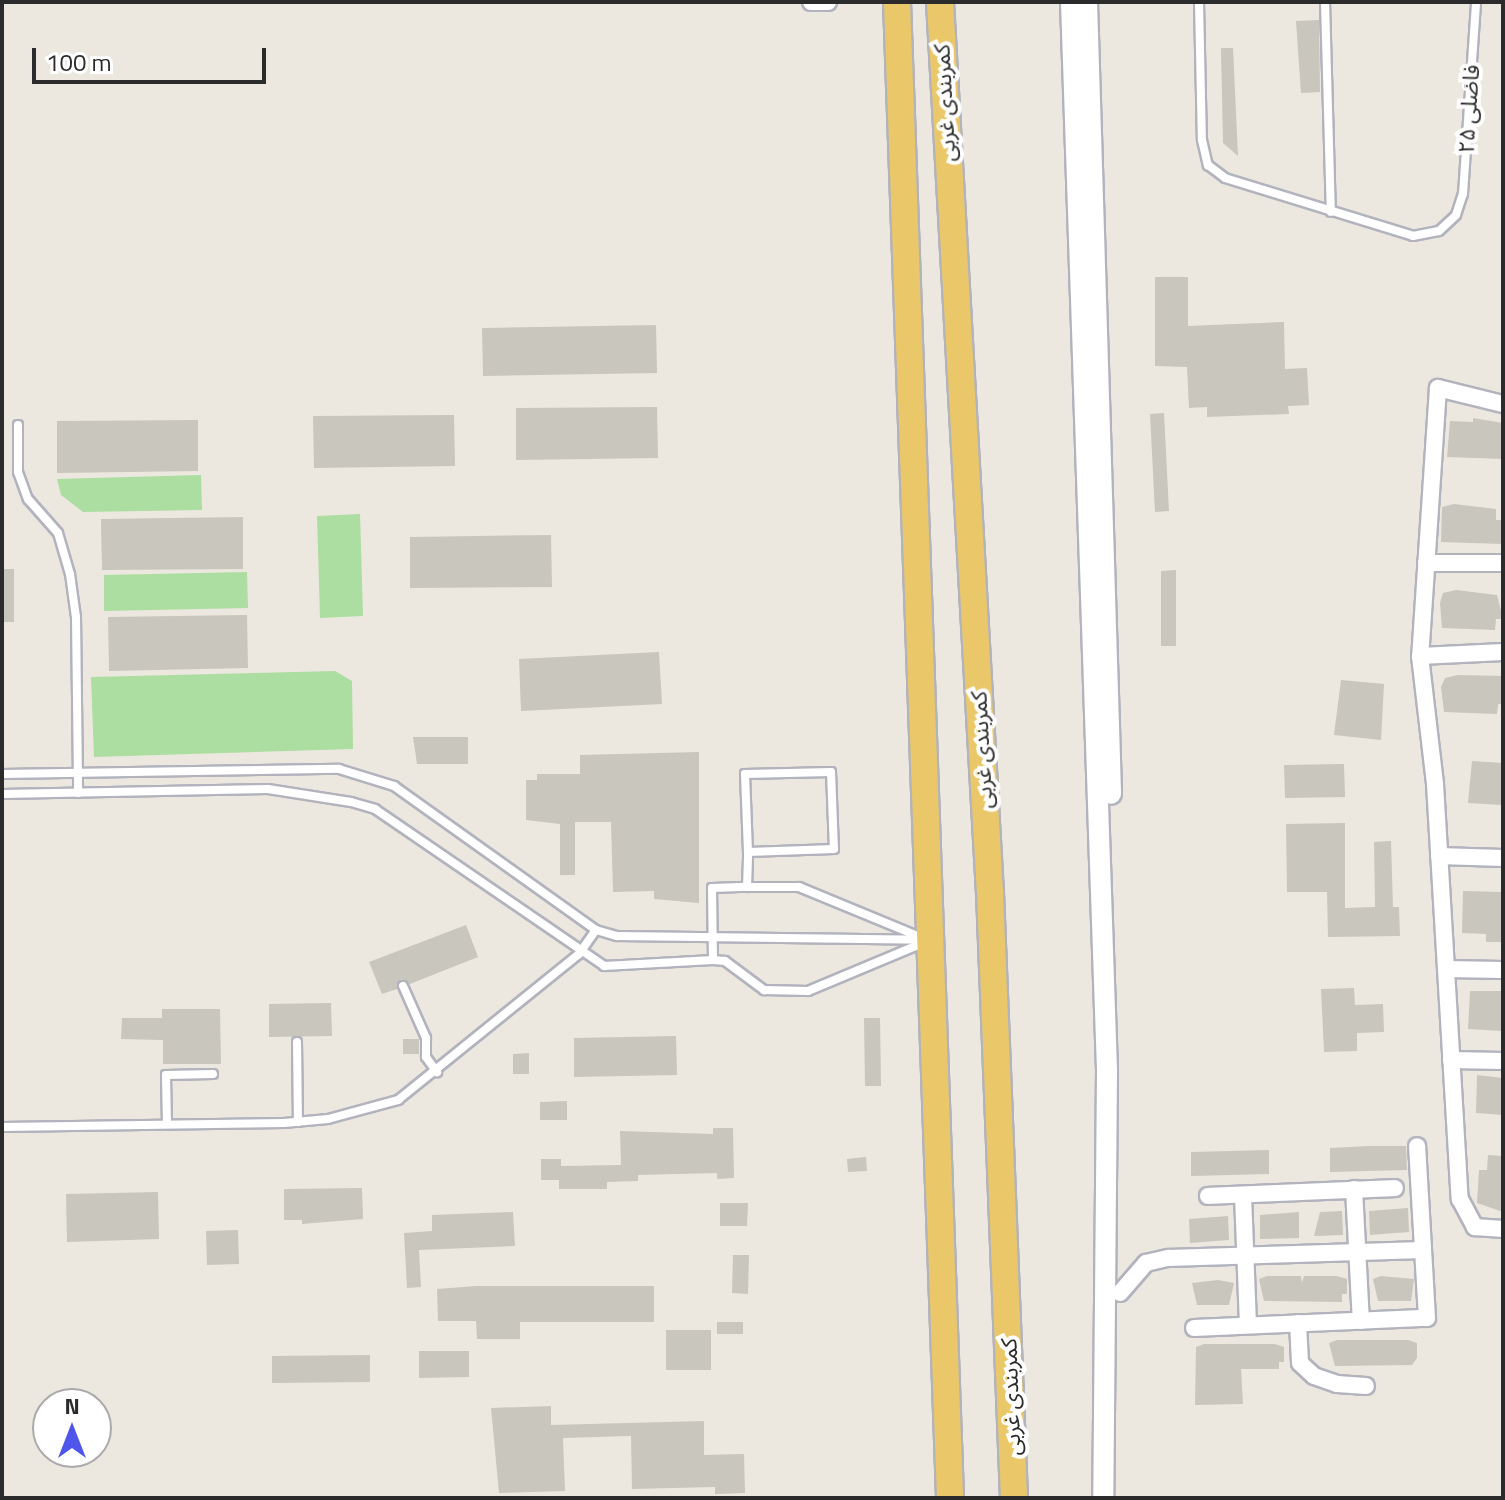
<!DOCTYPE html>
<meta charset="utf-8">
<style>
body{margin:0}
#map{position:relative;width:1505px;height:1500px;overflow:hidden;background:#ece8df;font-family:"Titillium Web","Noto Sans Arabic",sans-serif}
div>[style]{position:absolute}
[style*='--x']{left:calc(var(--x)*1px);top:calc(var(--y)*1px);width:calc(var(--w)*1px);rotate:calc(var(--a)*1deg)}
.green>*{inset:0;background:#acdda1}
.building>*{inset:0;background:#c8c6bd}
.roads{filter:drop-shadow(2px 0 #b2b3bd) drop-shadow(-2px 0 #b2b3bd) drop-shadow(0 2px #b2b3bd) drop-shadow(0 -2px #b2b3bd)}
.service>*{height:8px;margin:-4px;padding:0 4px;transform-origin:4px;border-radius:4px;background:#fff}
.minor>*{height:16px;margin:-8px;padding:0 8px;transform-origin:8px;border-radius:8px;background:#fff}
.tertiary>*{height:20px;margin:-10px;padding:0 10px;transform-origin:10px;border-radius:10px;background:#fff}
.trunk>*{height:26px;margin:-13px;padding:0 13px;transform-origin:13px;border-radius:13px;background:#eac869}
span{translate:-50% -50%;white-space:nowrap;text-align:center;line-height:1.15;-webkit-text-stroke:8px #fff;paint-order:stroke}
.street-label{font-size:22px;color:#2b2b2b}
.frame{position:absolute;inset:0;border:4px solid #2b2b2b;pointer-events:none}
.north{position:absolute;left:32px;top:1388px;width:80px;height:80px;box-sizing:border-box;background:#fff;border:2px solid #aaa;border-radius:50%;rotate:0deg;font-size:22px;font-weight:700;line-height:32px;text-align:center;color:#2b2b2b}
.north::after{content:'';display:block;margin:auto;width:28px;height:36px;background:#4e55ea;clip-path:polygon(50% 0,100% 100%,50% 72%,0 100%)}
.scale{position:absolute;left:32px;top:48px;width:234px;height:36px;box-sizing:border-box;border:4px solid #2b2b2b;border-top:0;padding-left:10px;font-size:24px;line-height:28px;white-space:nowrap;color:#2b2b2b;-webkit-text-stroke:6px #fff;paint-order:stroke}
</style>
<div id="map">
<div class="green">
<i style="clip-path:polygon(201px 475px,202px 510px,83px 512px,61px 495px,57px 479px)"></i>
<i style="clip-path:polygon(360px 514px,363px 616px,320px 618px,317px 516px)"></i>
<i style="clip-path:polygon(247px 572px,248px 608px,104px 611px,104px 575px)"></i>
<i style="clip-path:polygon(335px 671px,352px 681px,353px 749px,94px 757px,91px 677px)"></i>
</div>
<div class="building">
<i style="clip-path:polygon(1319px 20px,1320px 92px,1301px 93px,1296px 21px)"></i>
<i style="clip-path:polygon(1221px 48px,1233px 48px,1238px 156px,1223px 143px)"></i>
<i style="clip-path:polygon(1155px 277px,1188px 277px,1188px 326px,1284px 322px,1285px 369px,1307px 368px,1309px 405px,1288px 406px,1289px 414px,1207px 417px,1207px 407px,1189px 408px,1187px 367px,1155px 366px)"></i>
<i style="clip-path:polygon(656px 325px,657px 373px,483px 376px,482px 328px)"></i>
<i style="clip-path:polygon(657px 407px,658px 458px,516px 460px,516px 408px)"></i>
<i style="clip-path:polygon(1164px 413px,1169px 511px,1155px 512px,1150px 414px)"></i>
<i style="clip-path:polygon(454px 415px,455px 466px,314px 468px,313px 416px)"></i>
<i style="clip-path:polygon(1473px 418px,1503px 423px,1503px 459px,1447px 457px,1450px 421px,1473px 422px)"></i>
<i style="clip-path:polygon(198px 420px,198px 471px,57px 473px,57px 421px)"></i>
<i style="clip-path:polygon(1454px 504px,1496px 509px,1496px 520px,1503px 520px,1503px 544px,1441px 542px,1442px 507px)"></i>
<i style="clip-path:polygon(243px 517px,243px 569px,102px 570px,101px 519px)"></i>
<i style="clip-path:polygon(551px 535px,552px 587px,410px 588px,410px 537px)"></i>
<i style="clip-path:polygon(2px 569px,14px 569px,14px 622px,2px 622px)"></i>
<i style="clip-path:polygon(1176px 570px,1176px 646px,1161px 646px,1161px 571px)"></i>
<i style="clip-path:polygon(1456px 590px,1497px 595px,1503px 619px,1496px 619px,1495px 630px,1442px 628px,1440px 603px,1443px 593px)"></i>
<i style="clip-path:polygon(247px 615px,248px 668px,109px 671px,108px 617px)"></i>
<i style="clip-path:polygon(659px 652px,662px 704px,521px 711px,519px 659px)"></i>
<i style="clip-path:polygon(1458px 675px,1503px 676px,1503px 704px,1498px 704px,1497px 714px,1444px 712px,1441px 687px,1445px 678px)"></i>
<i style="clip-path:polygon(1341px 680px,1384px 684px,1381px 740px,1334px 735px)"></i>
<i style="clip-path:polygon(413px 737px,468px 737px,468px 764px,417px 764px)"></i>
<i style="clip-path:polygon(699px 752px,699px 903px,654px 899px,654px 891px,613px 892px,611px 822px,575px 822px,575px 875px,560px 875px,560px 824px,526px 820px,526px 780px,537px 780px,537px 774px,580px 774px,580px 755px)"></i>
<i style="clip-path:polygon(1472px 761px,1503px 763px,1503px 805px,1468px 803px)"></i>
<i style="clip-path:polygon(1344px 764px,1345px 797px,1285px 798px,1284px 765px)"></i>
<i style="clip-path:polygon(1345px 823px,1345px 908px,1375px 907px,1374px 842px,1391px 841px,1393px 907px,1399px 907px,1400px 936px,1328px 937px,1327px 892px,1287px 892px,1286px 824px)"></i>
<i style="clip-path:polygon(1463px 891px,1503px 892px,1503px 942px,1486px 942px,1486px 934px,1462px 933px)"></i>
<i style="clip-path:polygon(466px 925px,478px 957px,410px 984px,401px 979px,397px 989px,382px 994px,369px 962px)"></i>
<i style="clip-path:polygon(1354px 988px,1355px 1005px,1383px 1004px,1384px 1032px,1357px 1033px,1357px 1051px,1324px 1052px,1321px 989px)"></i>
<i style="clip-path:polygon(1470px 991px,1503px 991px,1503px 1031px,1468px 1029px)"></i>
<i style="clip-path:polygon(331px 1003px,332px 1036px,269px 1037px,269px 1004px)"></i>
<i style="clip-path:polygon(162px 1009px,220px 1009px,221px 1064px,163px 1064px,163px 1040px,121px 1039px,122px 1018px,162px 1018px)"></i>
<i style="clip-path:polygon(864px 1018px,880px 1018px,881px 1086px,865px 1086px)"></i>
<i style="clip-path:polygon(676px 1036px,677px 1075px,574px 1077px,574px 1038px)"></i>
<i style="clip-path:polygon(403px 1039px,419px 1039px,419px 1054px,403px 1054px)"></i>
<i style="clip-path:polygon(529px 1053px,529px 1074px,513px 1074px,513px 1054px)"></i>
<i style="clip-path:polygon(1477px 1075px,1503px 1078px,1503px 1115px,1476px 1113px)"></i>
<i style="clip-path:polygon(567px 1101px,567px 1120px,540px 1120px,540px 1102px)"></i>
<i style="clip-path:polygon(713px 1128px,733px 1128px,734px 1178px,717px 1179px,717px 1173px,638px 1175px,638px 1181px,607px 1182px,607px 1189px,559px 1189px,559px 1180px,541px 1180px,541px 1159px,561px 1159px,561px 1166px,621px 1165px,620px 1131px,713px 1134px)"></i>
<i style="clip-path:polygon(1370px 1146px,1406px 1146px,1407px 1170px,1330px 1172px,1330px 1148px)"></i>
<i style="clip-path:polygon(1269px 1150px,1269px 1174px,1191px 1176px,1191px 1152px)"></i>
<i style="clip-path:polygon(1488px 1155px,1503px 1156px,1503px 1212px,1477px 1203px,1479px 1170px,1487px 1170px)"></i>
<i style="clip-path:polygon(866px 1157px,867px 1171px,848px 1172px,847px 1159px)"></i>
<i style="clip-path:polygon(362px 1188px,363px 1219px,302px 1224px,302px 1220px,284px 1220px,284px 1189px)"></i>
<i style="clip-path:polygon(158px 1192px,159px 1239px,67px 1242px,66px 1194px)"></i>
<i style="clip-path:polygon(720px 1203px,748px 1203px,747px 1226px,720px 1226px)"></i>
<i style="clip-path:polygon(1408px 1208px,1409px 1232px,1370px 1235px,1369px 1211px)"></i>
<i style="clip-path:polygon(1342px 1211px,1343px 1235px,1314px 1236px,1320px 1212px)"></i>
<i style="clip-path:polygon(513px 1212px,515px 1246px,419px 1250px,421px 1287px,407px 1288px,404px 1233px,432px 1231px,432px 1215px)"></i>
<i style="clip-path:polygon(1299px 1212px,1299px 1238px,1260px 1239px,1260px 1215px)"></i>
<i style="clip-path:polygon(1228px 1216px,1229px 1240px,1190px 1243px,1189px 1219px)"></i>
<i style="clip-path:polygon(238px 1230px,239px 1264px,207px 1265px,206px 1231px)"></i>
<i style="clip-path:polygon(733px 1255px,749px 1255px,748px 1294px,732px 1293px)"></i>
<i style="clip-path:polygon(1267px 1276px,1301px 1276px,1302px 1283px,1304px 1276px,1337px 1276px,1347px 1279px,1347px 1294px,1342px 1294px,1342px 1302px,1264px 1301px,1259px 1279px)"></i>
<i style="clip-path:polygon(1381px 1276px,1414px 1279px,1411px 1301px,1378px 1301px,1373px 1279px)"></i>
<i style="clip-path:polygon(1218px 1280px,1234px 1283px,1229px 1305px,1197px 1305px,1192px 1283px)"></i>
<i style="clip-path:polygon(476px 1286px,654px 1286px,654px 1322px,520px 1322px,520px 1339px,477px 1339px,476px 1321px,438px 1321px,437px 1289px)"></i>
<i style="clip-path:polygon(717px 1322px,743px 1322px,743px 1334px,717px 1334px)"></i>
<i style="clip-path:polygon(666px 1330px,711px 1330px,711px 1370px,666px 1370px)"></i>
<i style="clip-path:polygon(1337px 1340px,1408px 1340px,1417px 1343px,1417px 1358px,1412px 1365px,1335px 1366px,1329px 1343px)"></i>
<i style="clip-path:polygon(1204px 1344px,1275px 1344px,1284px 1347px,1284px 1362px,1279px 1362px,1279px 1369px,1241px 1369px,1243px 1404px,1195px 1405px,1196px 1347px)"></i>
<i style="clip-path:polygon(419px 1351px,469px 1351px,469px 1377px,419px 1378px)"></i>
<i style="clip-path:polygon(370px 1355px,370px 1382px,272px 1383px,272px 1356px)"></i>
<i style="clip-path:polygon(551px 1406px,551px 1425px,704px 1421px,704px 1455px,744px 1454px,745px 1493px,715px 1494px,715px 1487px,632px 1489px,631px 1436px,563px 1438px,565px 1491px,499px 1493px,491px 1408px)"></i>
</div>
<div class="roads">
<div class="service">
<i style="--x:1199;--y:2;--w:138;--a:88.8"></i>
<i style="--x:1202;--y:140;--w:26;--a:77"></i>
<i style="--x:1208;--y:165;--w:21;--a:37"></i>
<i style="--x:1225;--y:178;--w:197;--a:17.1"></i>
<i style="--x:1413;--y:236;--w:26;--a:-11"></i>
<i style="--x:1439;--y:231;--w:23;--a:-43"></i>
<i style="--x:1456;--y:215;--w:22;--a:-72"></i>
<i style="--x:1463;--y:194;--w:192;--a:-86.1"></i>
<i style="--x:1325;--y:2;--w:210;--a:88.4"></i>
<i style="--x:18;--y:425;--w:47;--a:90"></i>
<i style="--x:18;--y:472;--w:29;--a:70"></i>
<i style="--x:28;--y:499;--w:45;--a:48.6"></i>
<i style="--x:58;--y:533;--w:43;--a:73.7"></i>
<i style="--x:70;--y:574;--w:43;--a:82.1"></i>
<i style="--x:76;--y:617;--w:176;--a:89.3"></i>
<i style="--x:831;--y:772;--w:77;--a:87.8"></i>
<i style="--x:834;--y:849;--w:86;--a:178"></i>
<i style="--x:748;--y:852;--w:78;--a:-92.2"></i>
<i style="--x:745;--y:774;--w:86;--a:-1.3"></i>
<i style="--x:2;--y:774;--w:337;--a:-0.9"></i>
<i style="--x:339;--y:769;--w:58;--a:17.2"></i>
<i style="--x:394;--y:786;--w:248;--a:35.5"></i>
<i style="--x:596;--y:930;--w:22;--a:16"></i>
<i style="--x:617;--y:936;--w:308;--a:0.7"></i>
<i style="--x:2;--y:794;--w:266;--a:-1.1"></i>
<i style="--x:268;--y:789;--w:84;--a:8.9"></i>
<i style="--x:351;--y:802;--w:25;--a:16"></i>
<i style="--x:375;--y:809;--w:278;--a:34.4"></i>
<i style="--x:604;--y:966;--w:109;--a:-3.2"></i>
<i style="--x:713;--y:960;--w:12;--a:5"></i>
<i style="--x:725;--y:961;--w:49;--a:36.6"></i>
<i style="--x:764;--y:990;--w:44;--a:1.3"></i>
<i style="--x:808;--y:991;--w:127;--a:-22.7"></i>
<i style="--x:747;--y:887;--w:52;--a:0"></i>
<i style="--x:799;--y:887;--w:136;--a:22.4"></i>
<i style="--x:713;--y:960;--w:72;--a:-90.8"></i>
<i style="--x:712;--y:888;--w:35;--a:-2"></i>
<i style="--x:747;--y:887;--w:35;--a:-88"></i>
<i style="--x:403;--y:986;--w:57;--a:66.1"></i>
<i style="--x:426;--y:1038;--w:19;--a:90"></i>
<i style="--x:426;--y:1057;--w:19;--a:54"></i>
<i style="--x:297;--y:1042;--w:80;--a:89.3"></i>
<i style="--x:167;--y:1124;--w:49;--a:-91.2"></i>
<i style="--x:166;--y:1075;--w:47;--a:-1.2"></i>
<i style="--x:2;--y:1127;--w:282;--a:-0.8"></i>
<i style="--x:284;--y:1123;--w:44;--a:-5.2"></i>
<i style="--x:328;--y:1119;--w:73;--a:-15.2"></i>
<i style="--x:398;--y:1100;--w:233;--a:-38.9"></i>
<i style="--x:579;--y:954;--w:29;--a:-55"></i>
</div>
<div class="minor">
<i style="--x:811;--y:2;--w:17;--a:0"></i>
<i style="--x:1503;--y:404;--w:67;--a:-166.2"></i>
<i style="--x:1438;--y:388;--w:269;--a:93.8"></i>
<i style="--x:1420;--y:656;--w:129;--a:83.3"></i>
<i style="--x:1435;--y:784;--w:416;--a:86.6"></i>
<i style="--x:1460;--y:1199;--w:32;--a:62"></i>
<i style="--x:1475;--y:1227;--w:28;--a:4"></i>
<i style="--x:1426;--y:563;--w:77;--a:0"></i>
<i style="--x:1420;--y:656;--w:83;--a:-2.8"></i>
<i style="--x:1439;--y:856;--w:64;--a:1.8"></i>
<i style="--x:1446;--y:969;--w:57;--a:1"></i>
<i style="--x:1451;--y:1060;--w:52;--a:1.1"></i>
<i style="--x:1354;--y:1189;--w:132;--a:87"></i>
<i style="--x:1243;--y:1195;--w:130;--a:87.8"></i>
<i style="--x:1208;--y:1196;--w:187;--a:-2.4"></i>
<i style="--x:1120;--y:1293;--w:40;--a:-49"></i>
<i style="--x:1146;--y:1263;--w:23;--a:-13"></i>
<i style="--x:1168;--y:1258;--w:255;--a:-1.8"></i>
<i style="--x:1298;--y:1323;--w:40;--a:87.1"></i>
<i style="--x:1300;--y:1363;--w:19;--a:43"></i>
<i style="--x:1314;--y:1376;--w:24;--a:19"></i>
<i style="--x:1337;--y:1384;--w:29;--a:4"></i>
<i style="--x:1194;--y:1328;--w:233;--a:-2.5"></i>
<i style="--x:1427;--y:1318;--w:172;--a:-93.3"></i>
</div>
<div class="tertiary">
<i style="--x:1071;--y:2;--w:1070;--a:88.07"></i>
<i style="--x:1107;--y:1071;--w:427;--a:90.5"></i>
<i style="--x:1087;--y:2;--w:792;--a:88.26"></i>
</div>
<div class="trunk">
<i style="--x:897;--y:2;--w:1497;--a:87.97"></i>
<i style="--x:940;--y:2;--w:892;--a:86.79"></i>
<i style="--x:990;--y:893;--w:605;--a:87.73"></i>
</div>
</div>
<div class="street-label">
<span style="left:945px;top:103px;rotate:-93deg">کمربندی غربی</span>
<span style="left:1469px;top:109px;rotate:-86deg">فاضلی ۲۵</span>
<span style="left:982px;top:750px;rotate:-93deg">کمربندی غربی</span>
<span style="left:1011px;top:1397px;rotate:-92deg">کمربندی غربی</span>
</div>
<div class="frame"></div>
<div class="north">N</div>
<div class="scale">100 m</div>
</div>
